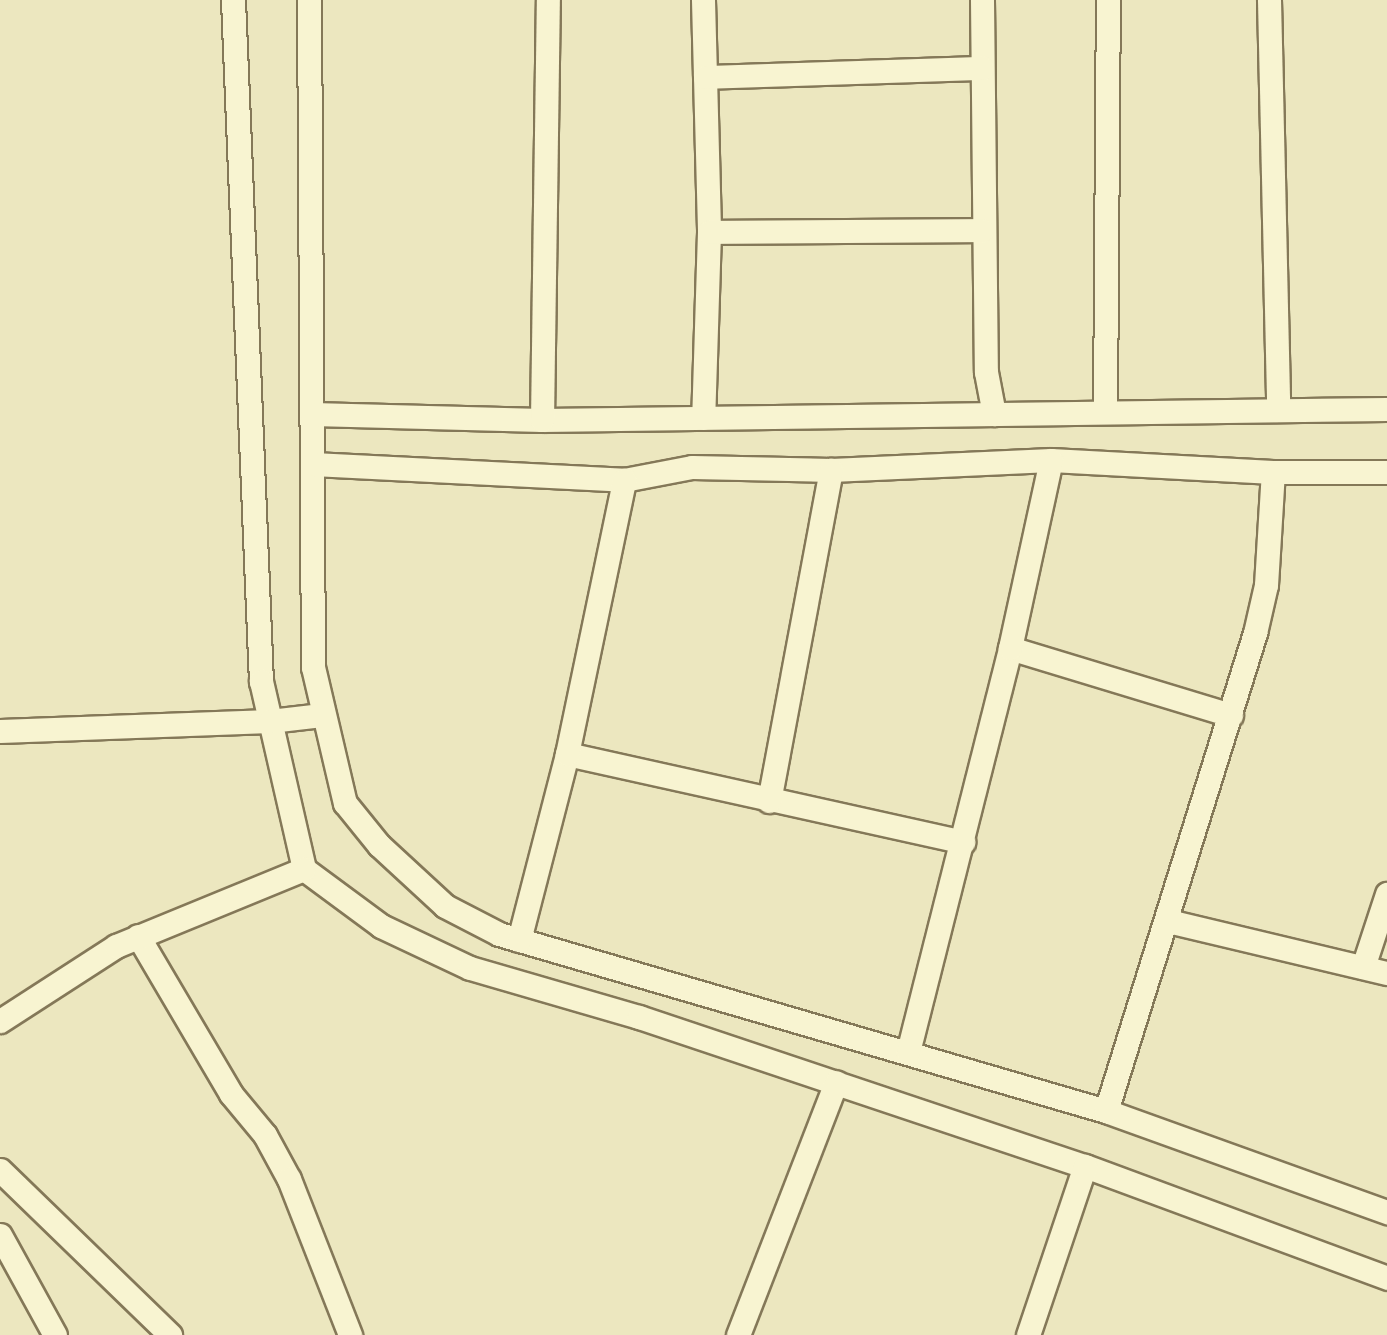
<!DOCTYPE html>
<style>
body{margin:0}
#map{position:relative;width:1387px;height:1335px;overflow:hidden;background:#ece7bf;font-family:Lora,serif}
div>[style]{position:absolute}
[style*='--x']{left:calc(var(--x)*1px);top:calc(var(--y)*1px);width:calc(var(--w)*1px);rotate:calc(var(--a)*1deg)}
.roads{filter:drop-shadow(2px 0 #847858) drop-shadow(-2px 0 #847858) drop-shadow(0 2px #847858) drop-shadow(0 -2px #847858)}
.street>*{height:23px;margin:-11.5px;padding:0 11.5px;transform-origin:11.5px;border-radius:11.5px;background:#f8f4d1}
span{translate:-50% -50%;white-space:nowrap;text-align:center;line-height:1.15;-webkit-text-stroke:7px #f4f0ce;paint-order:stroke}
</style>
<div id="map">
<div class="roads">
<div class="street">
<i style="--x:233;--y:0;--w:682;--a:87.65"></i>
<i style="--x:261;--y:681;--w:193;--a:77.1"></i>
<i style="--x:304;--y:869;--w:96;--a:36.5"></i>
<i style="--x:381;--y:926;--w:98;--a:25.3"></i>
<i style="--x:470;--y:968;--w:176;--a:16.2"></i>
<i style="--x:639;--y:1017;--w:470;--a:18.5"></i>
<i style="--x:1085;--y:1166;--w:322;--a:20.3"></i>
<i style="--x:309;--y:0;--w:667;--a:89.66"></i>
<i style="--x:313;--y:667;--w:140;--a:76.8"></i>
<i style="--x:345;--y:803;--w:54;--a:51"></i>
<i style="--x:379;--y:845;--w:90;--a:42.7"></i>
<i style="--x:445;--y:906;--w:61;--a:27.4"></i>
<i style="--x:499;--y:934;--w:632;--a:16.26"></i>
<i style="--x:1106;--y:1111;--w:299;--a:19.8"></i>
<i style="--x:703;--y:0;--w:232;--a:88.5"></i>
<i style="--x:709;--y:232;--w:186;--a:91.8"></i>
<i style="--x:982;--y:0;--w:372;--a:89.4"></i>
<i style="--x:986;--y:372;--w:43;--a:79.2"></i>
<i style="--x:1269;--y:0;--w:410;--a:88.7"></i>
<i style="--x:705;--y:77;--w:277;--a:-1.9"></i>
<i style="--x:709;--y:232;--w:273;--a:-0.4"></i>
<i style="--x:1105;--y:412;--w:412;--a:-89.6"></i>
<i style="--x:312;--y:414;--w:230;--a:1.5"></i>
<i style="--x:542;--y:420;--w:845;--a:-0.75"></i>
<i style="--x:542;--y:420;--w:420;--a:-89.2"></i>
<i style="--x:313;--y:464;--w:311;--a:2.9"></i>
<i style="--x:624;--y:480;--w:69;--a:-10.8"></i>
<i style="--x:692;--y:467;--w:139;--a:1.2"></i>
<i style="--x:831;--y:470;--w:220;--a:-2.6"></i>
<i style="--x:1051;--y:460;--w:222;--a:3.1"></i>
<i style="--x:1273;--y:472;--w:114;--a:0"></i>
<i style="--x:1010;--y:648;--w:231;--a:16.9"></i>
<i style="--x:0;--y:731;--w:270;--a:-2.1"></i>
<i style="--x:270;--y:721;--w:52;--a:-6.6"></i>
<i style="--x:567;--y:754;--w:406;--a:12.5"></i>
<i style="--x:769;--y:801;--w:337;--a:-79.4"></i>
<i style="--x:1168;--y:921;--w:225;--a:13.4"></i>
<i style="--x:138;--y:936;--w:183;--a:59.5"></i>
<i style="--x:231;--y:1094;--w:53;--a:50.3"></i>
<i style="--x:265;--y:1135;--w:50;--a:61.4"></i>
<i style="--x:289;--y:1179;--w:168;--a:68.6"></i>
<i style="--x:519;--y:940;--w:192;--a:-75.5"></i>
<i style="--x:567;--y:754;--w:280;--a:-78.2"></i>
<i style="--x:1363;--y:967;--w:77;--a:-71.8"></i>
<i style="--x:0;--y:1021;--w:138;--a:-32.9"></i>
<i style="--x:116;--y:946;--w:203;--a:-22.3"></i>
<i style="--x:908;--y:1052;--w:417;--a:-75.8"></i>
<i style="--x:1010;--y:648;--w:192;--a:-77.7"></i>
<i style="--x:1106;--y:1111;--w:501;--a:-72.69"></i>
<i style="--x:1255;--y:633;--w:49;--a:-77.1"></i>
<i style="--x:1266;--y:585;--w:113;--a:-86.5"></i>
<i style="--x:0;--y:1170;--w:237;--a:44.1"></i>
<i style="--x:0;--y:1235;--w:114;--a:61.2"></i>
<i style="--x:738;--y:1335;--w:271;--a:-68.8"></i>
<i style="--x:1028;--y:1335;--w:178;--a:-71.4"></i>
</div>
</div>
</div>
